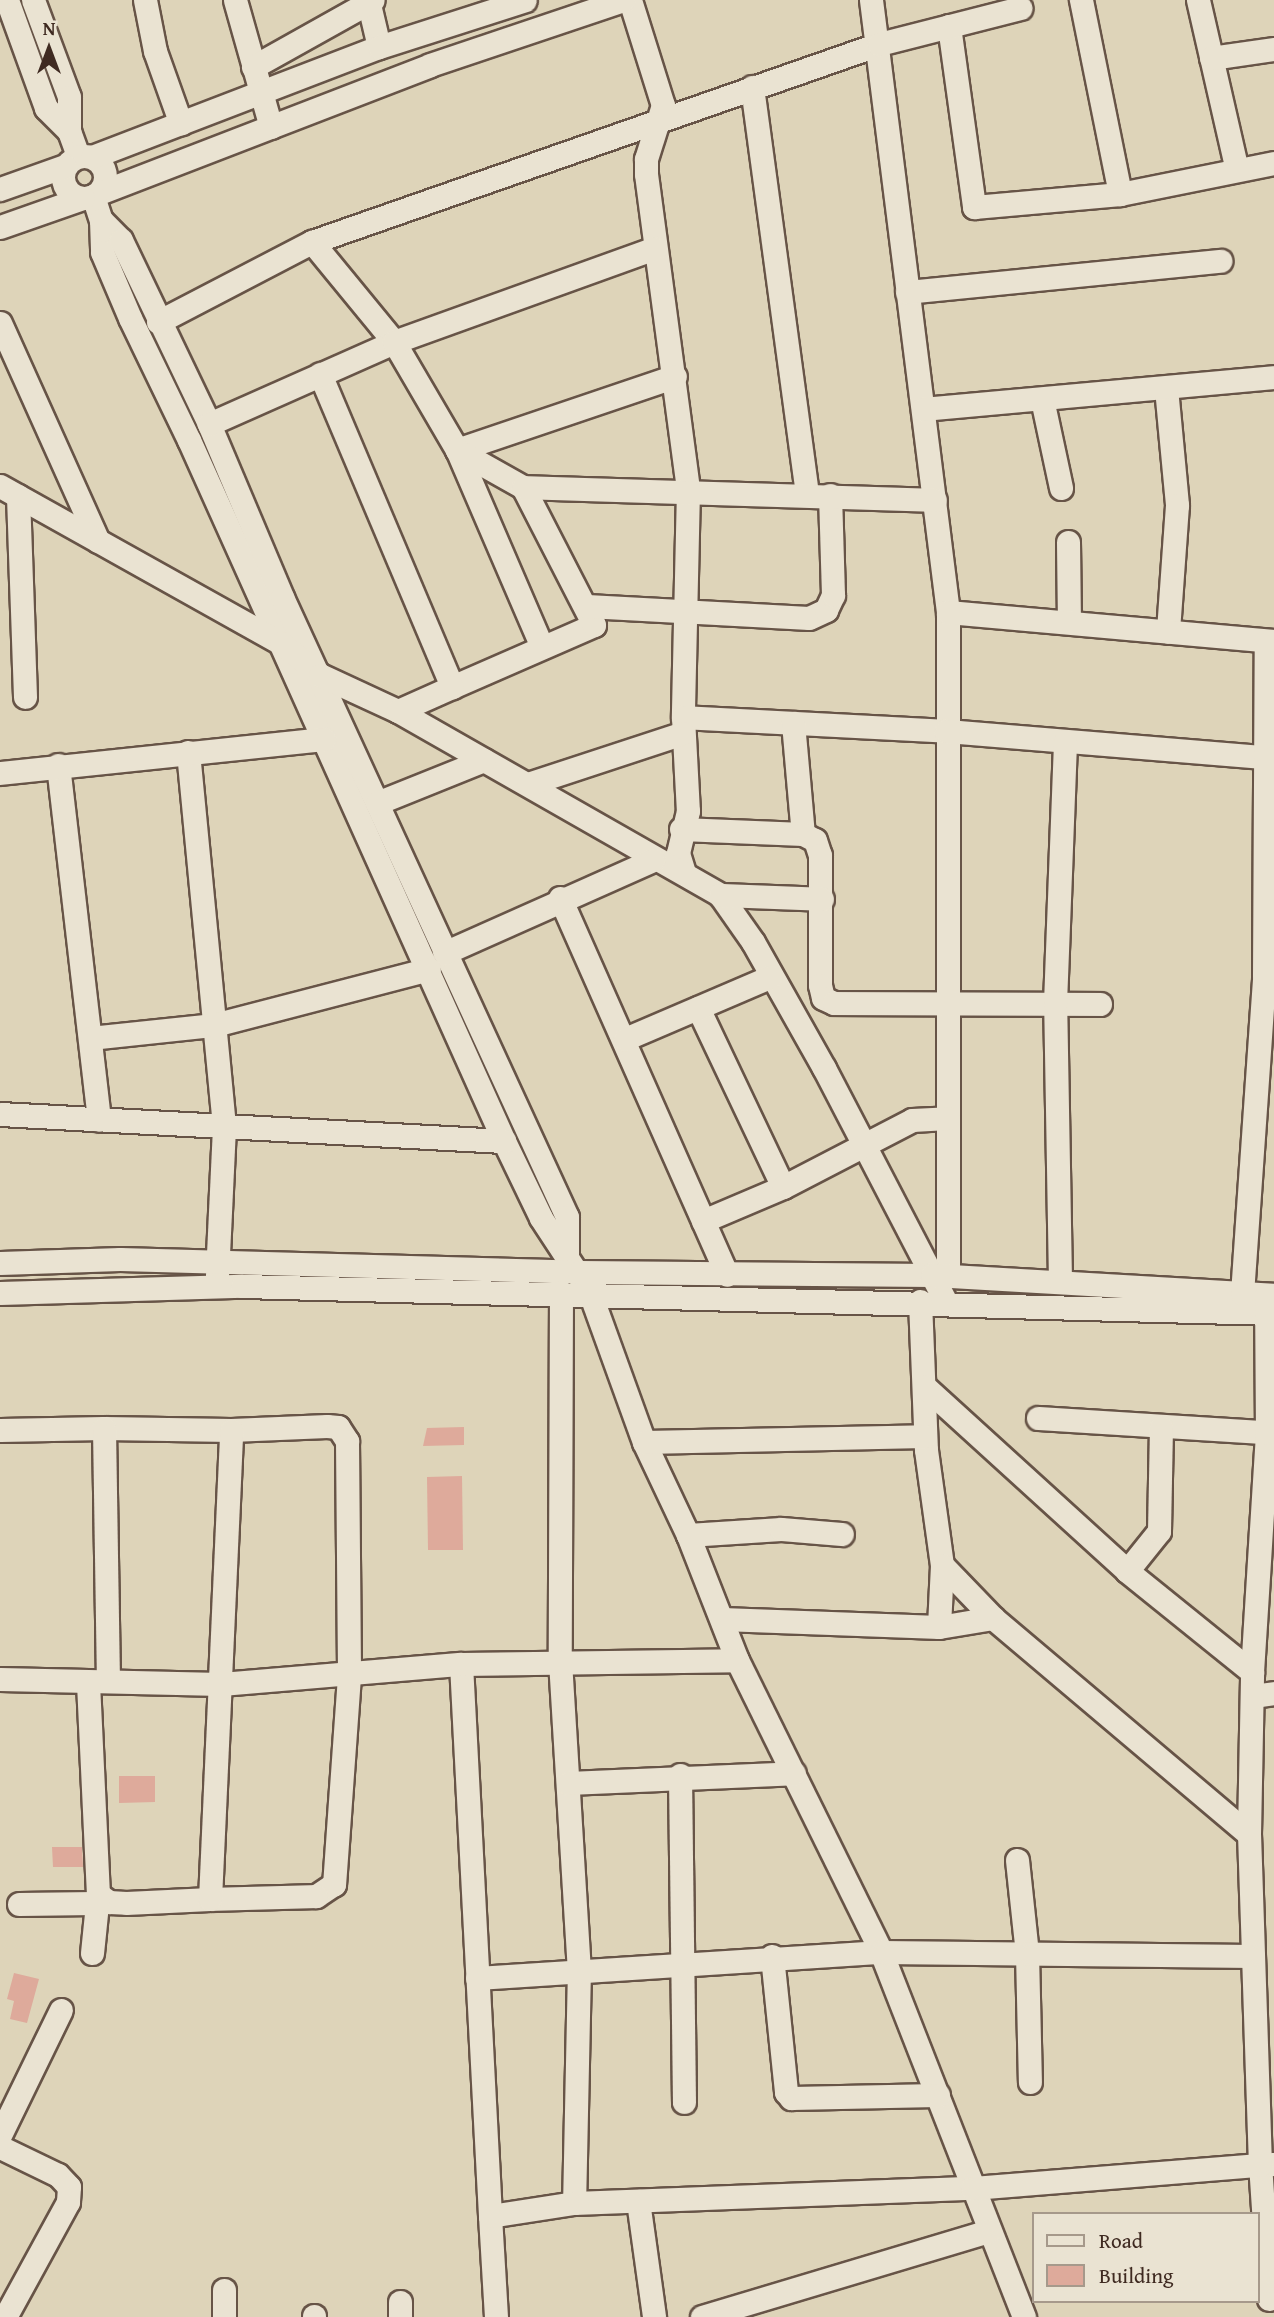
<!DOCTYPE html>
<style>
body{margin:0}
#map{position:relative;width:1274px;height:2317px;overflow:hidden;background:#ded4b9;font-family:"Gentium Book Plus",serif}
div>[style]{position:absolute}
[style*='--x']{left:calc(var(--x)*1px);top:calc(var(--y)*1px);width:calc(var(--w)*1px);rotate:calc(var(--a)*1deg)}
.building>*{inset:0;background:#deaa9b}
.roads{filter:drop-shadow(2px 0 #675447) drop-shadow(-2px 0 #675447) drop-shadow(0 2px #675447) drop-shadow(0 -2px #675447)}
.minor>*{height:23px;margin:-11.5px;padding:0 11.5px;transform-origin:11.5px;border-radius:11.5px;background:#eae3d2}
.minor>.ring{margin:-11.5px;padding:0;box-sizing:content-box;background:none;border:23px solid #eae3d2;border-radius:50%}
span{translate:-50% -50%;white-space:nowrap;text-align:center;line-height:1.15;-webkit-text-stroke:5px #eae3d2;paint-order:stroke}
.legend{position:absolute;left:1032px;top:2212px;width:228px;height:91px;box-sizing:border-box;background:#eae3d2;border:2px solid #a6998b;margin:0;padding:9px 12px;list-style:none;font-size:21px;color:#3f2a21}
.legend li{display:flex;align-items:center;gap:14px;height:35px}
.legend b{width:35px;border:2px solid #a6998b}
.north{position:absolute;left:14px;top:14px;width:70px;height:70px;-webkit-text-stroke:5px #eae3d2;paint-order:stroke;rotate:0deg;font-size:19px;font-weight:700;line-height:28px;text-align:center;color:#3f2a21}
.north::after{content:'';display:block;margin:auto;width:24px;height:32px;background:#3f2a21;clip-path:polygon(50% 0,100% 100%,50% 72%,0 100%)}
</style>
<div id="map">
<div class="building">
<i style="clip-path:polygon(464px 1427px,464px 1445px,423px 1446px,427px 1428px)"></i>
<i style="clip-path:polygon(462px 1476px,463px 1550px,428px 1550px,427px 1477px)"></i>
<i style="clip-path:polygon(119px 1776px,155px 1776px,155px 1802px,119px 1803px)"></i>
<i style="clip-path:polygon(52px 1847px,82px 1847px,83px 1867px,53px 1867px)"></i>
<i style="clip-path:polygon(14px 1973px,39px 1979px,27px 2023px,10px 2019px,14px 2001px,7px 1999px)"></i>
</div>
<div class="roads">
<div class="minor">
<i style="--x:7;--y:0;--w:115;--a:70.1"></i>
<i style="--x:46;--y:108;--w:33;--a:45"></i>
<i style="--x:69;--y:131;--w:27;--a:70"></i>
<i style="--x:33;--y:0;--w:103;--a:69.6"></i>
<i style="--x:69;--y:97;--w:34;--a:90"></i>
<i style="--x:145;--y:0;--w:52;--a:78.9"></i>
<i style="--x:155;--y:51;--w:77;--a:70.4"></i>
<i style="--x:235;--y:0;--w:132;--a:74.2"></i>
<i style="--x:368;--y:0;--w:48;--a:76.8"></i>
<i style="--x:630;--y:0;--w:110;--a:72.6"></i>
<i style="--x:663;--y:105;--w:57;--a:107.5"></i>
<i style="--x:646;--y:159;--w:15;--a:90"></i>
<i style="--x:646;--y:174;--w:318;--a:82.4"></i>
<i style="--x:688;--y:489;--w:228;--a:91.3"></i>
<i style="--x:683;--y:717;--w:94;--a:87"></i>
<i style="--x:688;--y:811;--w:43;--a:103.4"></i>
<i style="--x:678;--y:853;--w:21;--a:73"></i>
<i style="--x:871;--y:0;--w:617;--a:82.83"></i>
<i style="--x:948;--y:612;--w:664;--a:90"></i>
<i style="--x:1081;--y:0;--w:198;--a:78.6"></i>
<i style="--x:1198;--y:0;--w:174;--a:77.1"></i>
<i style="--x:949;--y:26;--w:183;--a:82.1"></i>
<i style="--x:974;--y:207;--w:147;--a:-5.1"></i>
<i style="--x:1120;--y:194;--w:157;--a:-11.4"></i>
<i style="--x:1211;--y:58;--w:64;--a:-8.1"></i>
<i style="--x:253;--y:67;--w:137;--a:-29.2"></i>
<i style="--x:752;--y:87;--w:411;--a:82.3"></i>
<i class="ring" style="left:63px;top:156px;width:19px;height:19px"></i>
<i style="--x:92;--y:157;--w:307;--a:-21"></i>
<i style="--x:379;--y:47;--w:153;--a:-17.8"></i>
<i style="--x:0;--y:189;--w:69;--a:-19.5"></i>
<i style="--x:99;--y:193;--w:355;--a:-21.1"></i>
<i style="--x:430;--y:65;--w:204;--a:-18.6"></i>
<i style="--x:93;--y:196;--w:25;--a:72"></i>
<i style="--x:101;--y:220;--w:32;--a:88"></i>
<i style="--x:102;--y:252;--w:72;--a:67"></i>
<i style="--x:130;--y:318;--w:136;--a:64.2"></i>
<i style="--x:189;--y:440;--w:769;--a:65.8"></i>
<i style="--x:504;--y:1141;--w:85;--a:64.3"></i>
<i style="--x:541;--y:1218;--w:90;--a:56.8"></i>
<i style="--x:590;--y:1293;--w:158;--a:70.1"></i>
<i style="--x:644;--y:1442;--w:103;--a:64.7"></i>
<i style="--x:688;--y:1535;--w:134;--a:68.6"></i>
<i style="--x:737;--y:1660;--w:326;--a:63.7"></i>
<i style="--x:881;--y:1952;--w:392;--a:68.6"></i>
<i style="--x:101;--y:220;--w:28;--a:45"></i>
<i style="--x:121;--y:240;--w:204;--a:64.4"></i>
<i style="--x:209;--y:424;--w:188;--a:67.1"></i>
<i style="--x:282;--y:597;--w:682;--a:65.31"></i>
<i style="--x:567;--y:1217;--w:37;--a:90"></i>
<i style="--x:0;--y:227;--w:88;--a:-19.3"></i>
<i style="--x:312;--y:242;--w:129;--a:50.6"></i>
<i style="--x:394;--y:342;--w:125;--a:59.7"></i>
<i style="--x:457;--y:450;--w:230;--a:-18.7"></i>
<i style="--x:907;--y:292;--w:315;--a:-5.7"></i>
<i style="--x:158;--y:322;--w:174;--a:-27.5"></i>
<i style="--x:312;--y:242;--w:601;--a:-19.25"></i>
<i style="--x:879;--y:44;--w:146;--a:-14.3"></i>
<i style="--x:0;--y:323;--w:239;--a:65.8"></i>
<i style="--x:320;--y:374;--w:340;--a:67.1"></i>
<i style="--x:452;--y:687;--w:155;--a:-23.6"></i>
<i style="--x:594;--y:625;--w:155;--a:-117.2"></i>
<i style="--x:1166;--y:388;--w:118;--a:84.6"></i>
<i style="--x:1177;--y:505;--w:127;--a:94.1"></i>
<i style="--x:1042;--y:399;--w:91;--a:77.9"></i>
<i style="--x:923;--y:409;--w:352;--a:-5.2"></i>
<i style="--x:209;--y:424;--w:202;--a:-23.9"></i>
<i style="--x:394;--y:342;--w:277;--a:-19.8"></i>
<i style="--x:0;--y:486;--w:322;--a:29.2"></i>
<i style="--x:281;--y:643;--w:50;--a:39.4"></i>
<i style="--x:320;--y:675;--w:86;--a:24.8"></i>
<i style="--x:398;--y:711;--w:371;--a:29.7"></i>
<i style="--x:720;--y:895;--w:57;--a:54.9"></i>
<i style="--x:753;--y:942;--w:145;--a:60.6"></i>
<i style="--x:824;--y:1068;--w:264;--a:62.5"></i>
<i style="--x:18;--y:496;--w:201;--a:88"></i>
<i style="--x:1068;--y:542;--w:80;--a:89.3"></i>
<i style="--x:587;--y:606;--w:222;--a:3.1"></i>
<i style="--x:809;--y:618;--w:19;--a:-25"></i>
<i style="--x:826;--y:610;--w:17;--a:-65"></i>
<i style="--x:833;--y:595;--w:100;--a:-91.7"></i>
<i style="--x:948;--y:612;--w:327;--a:5.1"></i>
<i style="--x:542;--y:647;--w:215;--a:-113.3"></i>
<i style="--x:457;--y:450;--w:76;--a:29.3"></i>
<i style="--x:523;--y:487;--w:412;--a:1.8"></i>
<i style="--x:398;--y:711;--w:59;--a:-24"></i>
<i style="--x:683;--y:717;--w:263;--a:3"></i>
<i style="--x:946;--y:731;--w:329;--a:4.7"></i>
<i style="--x:793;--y:723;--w:111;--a:84.9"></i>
<i style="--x:188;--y:752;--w:377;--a:84.5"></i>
<i style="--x:224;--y:1127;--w:149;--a:92.7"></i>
<i style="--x:58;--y:765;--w:357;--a:83.4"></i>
<i style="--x:0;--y:773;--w:326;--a:-6"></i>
<i style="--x:528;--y:784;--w:163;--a:-18.2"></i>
<i style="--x:377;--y:803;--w:115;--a:-21.9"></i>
<i style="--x:681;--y:829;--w:122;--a:2.3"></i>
<i style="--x:803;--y:834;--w:13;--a:27"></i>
<i style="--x:815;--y:840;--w:16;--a:72"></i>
<i style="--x:820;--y:855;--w:130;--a:90"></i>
<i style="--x:820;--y:985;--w:13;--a:77"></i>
<i style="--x:823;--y:998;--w:12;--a:24"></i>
<i style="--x:834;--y:1003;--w:266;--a:0.2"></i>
<i style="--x:720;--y:895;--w:102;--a:2.2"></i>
<i style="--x:560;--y:898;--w:412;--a:66.1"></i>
<i style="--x:444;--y:953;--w:229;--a:-24"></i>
<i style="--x:698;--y:1008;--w:198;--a:64.6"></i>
<i style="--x:90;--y:1038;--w:125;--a:-6"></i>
<i style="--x:214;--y:1025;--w:222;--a:-14.6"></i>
<i style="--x:625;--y:1039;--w:158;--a:-23.2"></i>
<i style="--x:0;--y:1114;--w:505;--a:3.07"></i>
<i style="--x:703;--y:1221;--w:87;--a:-23"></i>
<i style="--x:783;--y:1187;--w:145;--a:-27.4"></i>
<i style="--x:912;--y:1120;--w:36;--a:-3"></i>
<i style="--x:0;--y:1263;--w:120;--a:-1.9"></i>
<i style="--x:120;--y:1259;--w:459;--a:1.6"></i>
<i style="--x:579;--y:1272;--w:353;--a:0.5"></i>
<i style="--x:932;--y:1275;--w:343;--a:3.3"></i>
<i style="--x:1060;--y:1281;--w:278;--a:-91"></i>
<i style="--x:1055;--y:1003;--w:262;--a:-87.8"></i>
<i style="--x:561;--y:1292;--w:369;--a:90.2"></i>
<i style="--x:560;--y:1661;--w:308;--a:86.5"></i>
<i style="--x:579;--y:1968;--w:235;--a:91.2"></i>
<i style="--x:0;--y:1293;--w:242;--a:-1.7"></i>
<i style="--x:242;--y:1286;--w:1032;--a:1.5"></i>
<i style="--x:1242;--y:1294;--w:319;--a:-86"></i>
<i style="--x:1264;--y:976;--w:335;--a:-89.7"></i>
<i style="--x:920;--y:1301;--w:149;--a:87.7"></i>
<i style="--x:926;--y:1450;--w:116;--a:82.1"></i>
<i style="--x:942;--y:1565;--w:74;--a:46.1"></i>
<i style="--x:993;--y:1618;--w:335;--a:40.2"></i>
<i style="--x:924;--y:1386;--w:275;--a:42.3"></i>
<i style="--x:1127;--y:1571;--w:161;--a:38.9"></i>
<i style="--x:1038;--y:1418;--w:236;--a:3.6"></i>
<i style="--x:104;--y:1428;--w:127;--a:0.9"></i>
<i style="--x:231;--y:1430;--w:96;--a:-2.4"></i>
<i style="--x:327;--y:1426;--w:11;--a:5"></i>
<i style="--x:338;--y:1427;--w:17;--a:57"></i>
<i style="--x:347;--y:1441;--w:235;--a:89.5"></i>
<i style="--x:349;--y:1676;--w:209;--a:94.1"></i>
<i style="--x:334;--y:1884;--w:22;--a:146"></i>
<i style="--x:316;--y:1896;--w:106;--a:178.4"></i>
<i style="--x:0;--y:1430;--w:104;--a:-1.1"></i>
<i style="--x:104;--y:1428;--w:252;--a:89.1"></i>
<i style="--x:644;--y:1442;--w:281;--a:-1.2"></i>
<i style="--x:688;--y:1535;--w:93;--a:-3.7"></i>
<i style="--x:781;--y:1529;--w:61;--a:4.7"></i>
<i style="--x:942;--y:1565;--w:62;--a:92.8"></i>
<i style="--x:939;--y:1627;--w:55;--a:-9.5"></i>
<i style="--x:1127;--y:1571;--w:51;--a:-51.3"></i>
<i style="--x:1159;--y:1531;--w:104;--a:-88.9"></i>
<i style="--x:722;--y:1619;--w:217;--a:2.1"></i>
<i style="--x:461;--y:1664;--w:553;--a:86.99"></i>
<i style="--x:0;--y:1679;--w:221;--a:1.3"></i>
<i style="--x:221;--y:1684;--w:241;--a:-4.8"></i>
<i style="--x:461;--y:1664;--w:276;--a:-0.8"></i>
<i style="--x:88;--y:1683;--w:211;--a:87.3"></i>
<i style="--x:98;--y:1894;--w:14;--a:36"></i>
<i style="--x:109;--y:1902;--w:17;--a:3"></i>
<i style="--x:126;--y:1903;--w:84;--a:-2.7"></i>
<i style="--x:210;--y:1899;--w:469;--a:-87.4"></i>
<i style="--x:1253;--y:1696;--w:21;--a:-8"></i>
<i style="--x:680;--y:1775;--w:327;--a:89.3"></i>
<i style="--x:568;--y:1783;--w:226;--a:-2.5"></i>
<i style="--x:1017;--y:1860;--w:94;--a:83.9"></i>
<i style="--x:1027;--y:1953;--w:129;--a:88.7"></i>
<i style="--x:19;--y:1904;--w:76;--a:-0.8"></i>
<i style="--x:92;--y:1953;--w:59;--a:-84.2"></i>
<i style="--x:772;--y:1956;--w:137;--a:84.1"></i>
<i style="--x:786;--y:2092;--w:8;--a:50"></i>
<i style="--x:791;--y:2098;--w:147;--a:-1.2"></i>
<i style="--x:477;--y:1978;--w:405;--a:-3.7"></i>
<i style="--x:881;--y:1952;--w:372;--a:0.6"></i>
<i style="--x:0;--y:2135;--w:139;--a:-64"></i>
<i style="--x:0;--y:2147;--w:64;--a:25.8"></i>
<i style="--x:58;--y:2175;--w:16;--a:47"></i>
<i style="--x:69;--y:2187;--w:15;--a:94"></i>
<i style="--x:68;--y:2202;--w:131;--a:118.7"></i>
<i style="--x:638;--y:2201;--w:117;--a:82.1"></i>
<i style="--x:224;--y:2290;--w:27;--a:90"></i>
<i style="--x:1269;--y:2299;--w:134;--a:-93.8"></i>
<i style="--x:1260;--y:2165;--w:13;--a:-4"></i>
<i style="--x:400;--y:2302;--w:15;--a:90"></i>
<i style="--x:314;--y:2317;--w:1;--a:-90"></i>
<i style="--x:496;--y:2317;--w:101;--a:-93.4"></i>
<i style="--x:490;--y:2216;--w:85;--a:-8.8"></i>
<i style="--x:574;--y:2203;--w:398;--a:-2.2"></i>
<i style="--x:972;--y:2188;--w:289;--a:-4.6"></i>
<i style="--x:1260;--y:2165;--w:331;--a:-91.9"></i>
<i style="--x:1249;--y:1834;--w:162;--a:-88.9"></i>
<i style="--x:1252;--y:1672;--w:239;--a:-86.4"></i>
<i style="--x:1267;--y:1433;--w:138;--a:-90.4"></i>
<i style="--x:702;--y:2317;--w:300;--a:-16.7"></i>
</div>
</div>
<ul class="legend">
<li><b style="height:9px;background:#eae3d2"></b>Road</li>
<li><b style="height:19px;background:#deaa9b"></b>Building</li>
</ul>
<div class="north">N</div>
</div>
